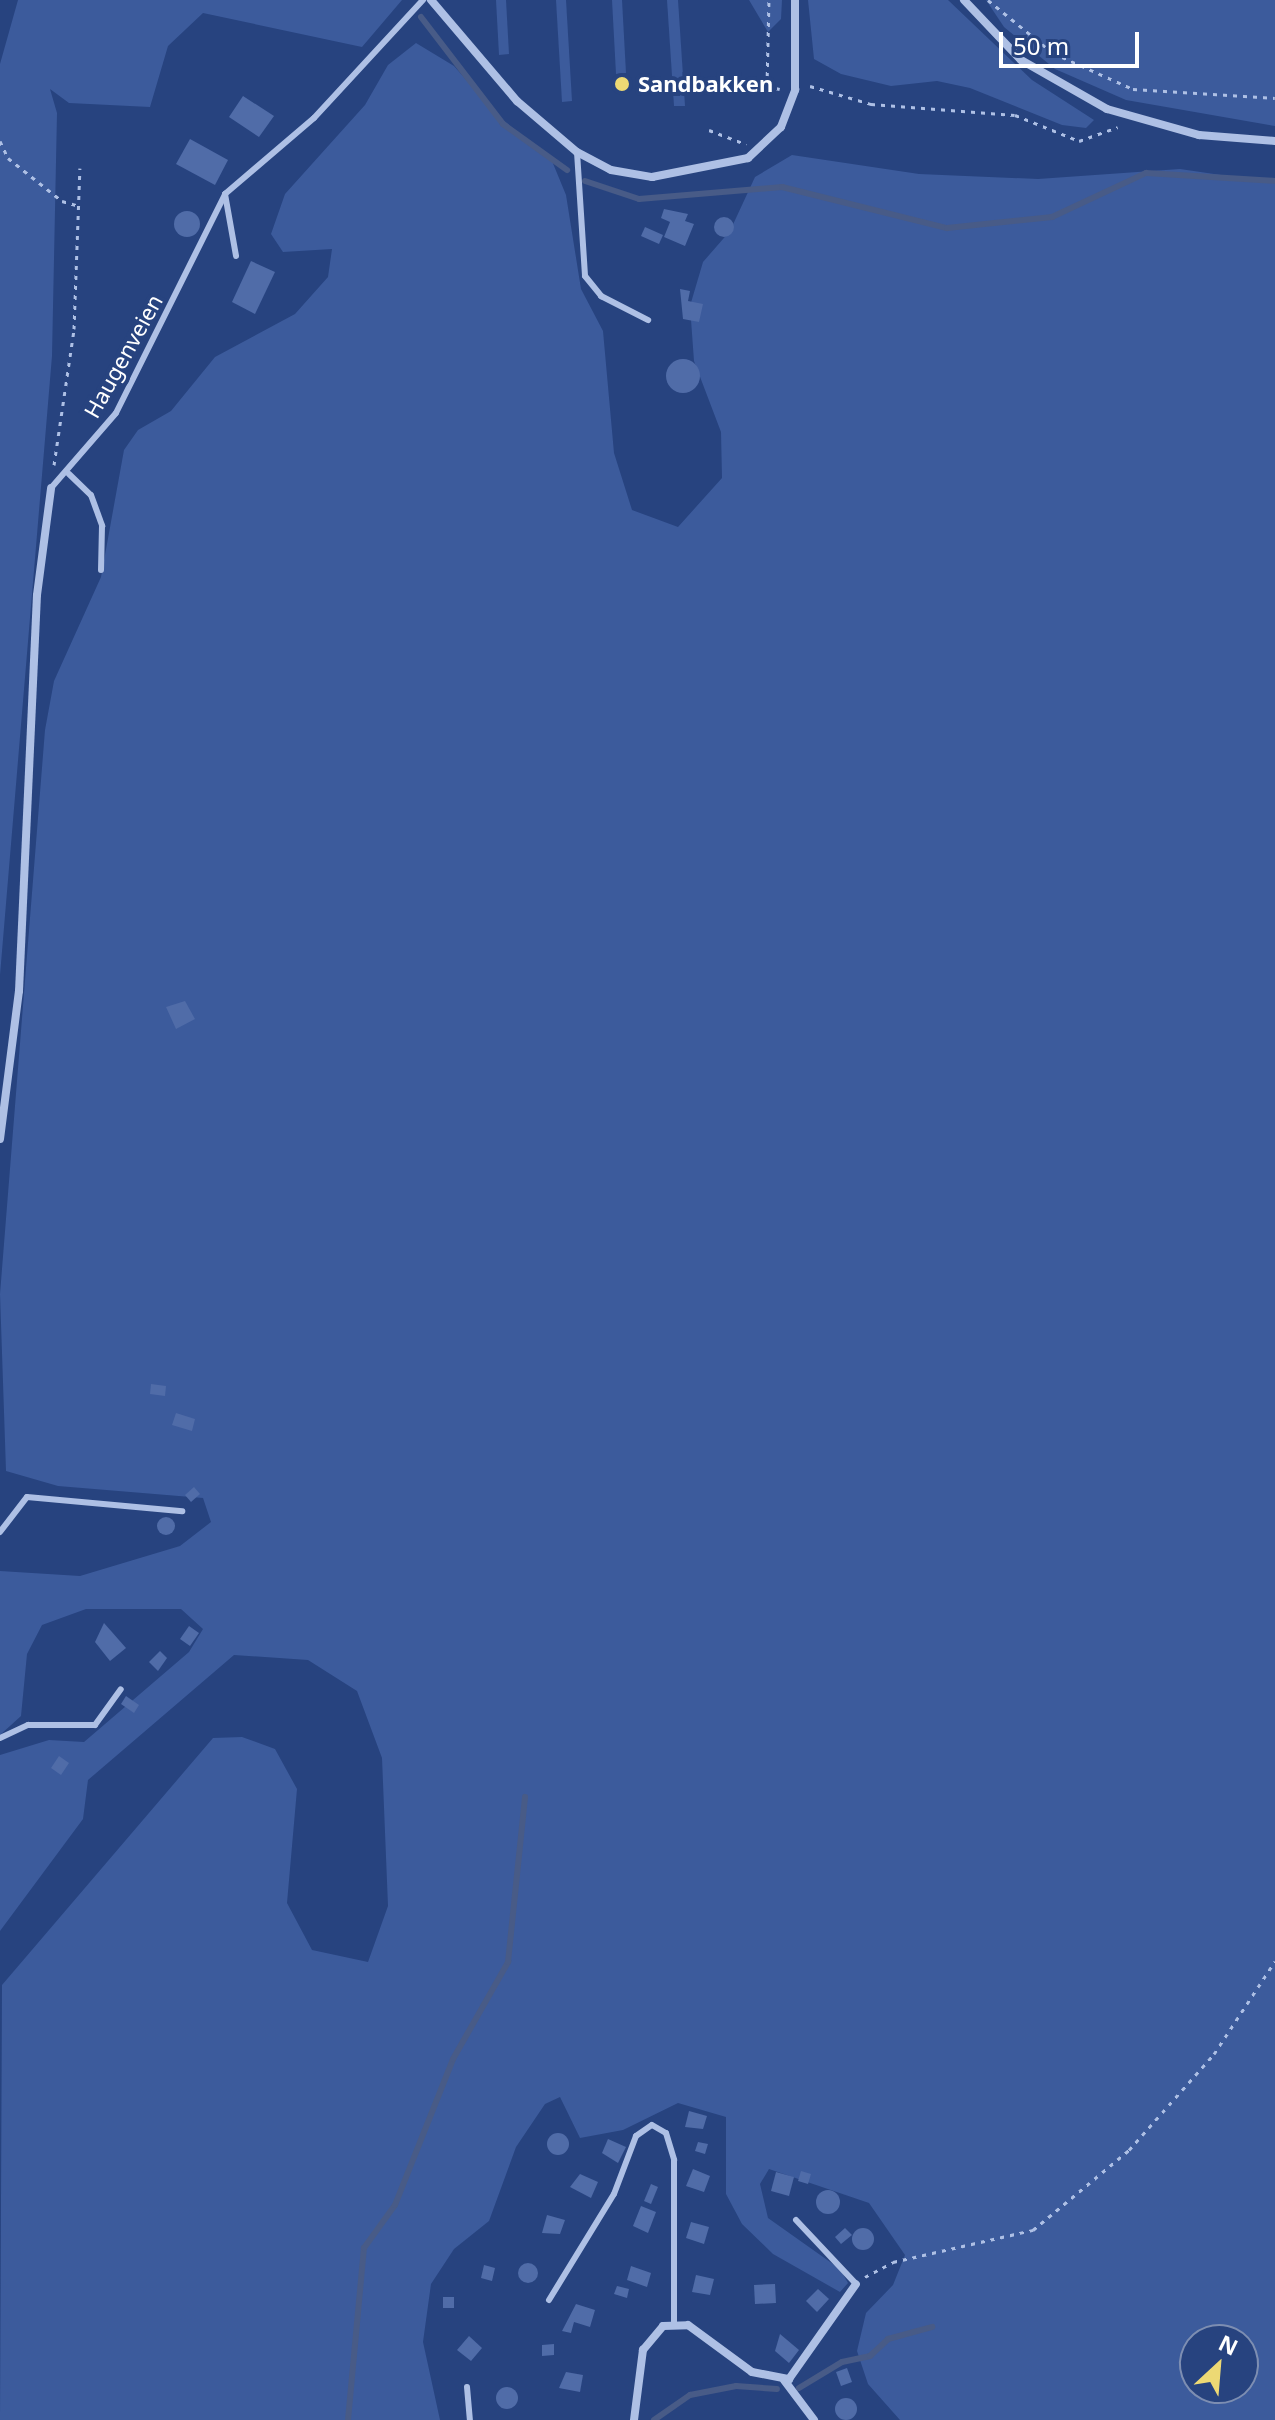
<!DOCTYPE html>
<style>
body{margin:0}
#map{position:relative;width:1275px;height:2420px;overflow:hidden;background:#27437f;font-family:"Noto Sans",sans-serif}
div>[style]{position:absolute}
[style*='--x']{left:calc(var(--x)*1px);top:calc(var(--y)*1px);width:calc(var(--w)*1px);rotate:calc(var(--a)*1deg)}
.green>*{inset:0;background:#3c5b9c}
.stream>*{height:6px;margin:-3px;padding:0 3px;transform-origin:3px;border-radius:3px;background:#485b87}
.building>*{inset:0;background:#506ca8}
.round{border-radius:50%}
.path>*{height:3px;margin-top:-1.5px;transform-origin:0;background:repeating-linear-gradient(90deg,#aec0e5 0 4px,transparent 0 10px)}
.lane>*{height:6px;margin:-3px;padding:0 3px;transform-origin:3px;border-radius:3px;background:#aec0e5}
.street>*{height:8px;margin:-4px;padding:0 4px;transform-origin:4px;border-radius:4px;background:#aec0e5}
.dots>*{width:22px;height:22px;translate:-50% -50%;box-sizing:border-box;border:4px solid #27437f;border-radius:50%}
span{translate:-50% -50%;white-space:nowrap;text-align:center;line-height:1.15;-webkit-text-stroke:8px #27437f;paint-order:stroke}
.poi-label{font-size:22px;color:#fff;font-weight:700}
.left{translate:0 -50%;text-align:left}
.street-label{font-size:22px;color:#fff}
.north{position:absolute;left:1179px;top:2324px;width:80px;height:80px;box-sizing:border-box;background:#27437f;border:2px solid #7d8eb2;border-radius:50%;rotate:26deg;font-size:22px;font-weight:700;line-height:32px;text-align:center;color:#fff}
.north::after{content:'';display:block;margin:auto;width:28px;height:36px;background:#edd974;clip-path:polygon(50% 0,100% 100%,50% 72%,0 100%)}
.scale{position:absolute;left:999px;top:32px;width:140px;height:36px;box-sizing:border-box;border:4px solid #fff;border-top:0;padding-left:10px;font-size:24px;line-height:28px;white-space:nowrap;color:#fff;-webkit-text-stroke:6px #27437f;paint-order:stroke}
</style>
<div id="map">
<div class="green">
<i style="clip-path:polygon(18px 0,402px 0,362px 47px,203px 13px,168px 46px,150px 107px,69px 103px,50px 89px,57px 113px,52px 356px,0 975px,0 64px)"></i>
<i style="clip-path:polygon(496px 0,506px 0,509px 54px,499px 55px)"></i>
<i style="clip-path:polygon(556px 0,566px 0,572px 101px,562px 102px)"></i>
<i style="clip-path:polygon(612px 0,622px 0,626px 73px,616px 74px)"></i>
<i style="clip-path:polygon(667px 0,678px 0,685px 106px,674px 106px)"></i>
<i style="clip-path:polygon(749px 0,782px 0,781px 19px,768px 32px)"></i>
<i style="clip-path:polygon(808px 0,948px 0,1032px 80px,1094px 120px,1086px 128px,1062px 125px,970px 88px,937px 81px,891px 86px,841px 74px,814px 59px)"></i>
<i style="clip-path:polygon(986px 0,1275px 0,1275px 126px,1126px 100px,1055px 69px,1004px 27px)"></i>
<i style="clip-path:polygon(evenodd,416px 43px,454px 66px,497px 115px,552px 161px,566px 195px,581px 289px,603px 331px,614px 453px,632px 510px,678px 527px,722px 478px,721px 432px,694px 361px,690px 306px,703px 262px,730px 231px,755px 177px,792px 155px,919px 174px,1038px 179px,1180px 169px,1275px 183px,1275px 2420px,900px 2420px,868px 2384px,857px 2351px,866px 2313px,893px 2285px,905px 2255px,869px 2203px,769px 2169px,760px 2184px,768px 2218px,840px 2269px,848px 2283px,840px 2292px,773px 2254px,742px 2224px,726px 2194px,726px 2117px,678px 2103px,623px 2130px,580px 2138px,560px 2097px,545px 2104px,516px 2147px,489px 2221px,454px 2249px,431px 2284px,423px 2342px,440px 2420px,0 2420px,2px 1985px,213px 1738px,242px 1737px,275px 1749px,297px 1789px,287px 1903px,312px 1950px,368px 1962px,388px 1906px,382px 1758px,357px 1691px,308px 1660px,234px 1655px,88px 1780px,83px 1819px,0 1931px,0 1755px,49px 1740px,84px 1742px,189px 1652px,203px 1629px,181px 1609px,86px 1609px,42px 1625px,27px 1654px,21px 1716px,0 1735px,0 1571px,80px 1576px,180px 1546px,211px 1522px,203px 1498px,58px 1486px,6px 1471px,0 1294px,45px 730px,54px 681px,101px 577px,124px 450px,138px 430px,171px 411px,215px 357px,295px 314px,328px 277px,332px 249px,283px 252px,271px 234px,285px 194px,365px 105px,388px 65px,416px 43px,1195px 2340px,1243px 2340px,1243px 2388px,1195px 2388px,1195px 2340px)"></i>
</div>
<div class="stream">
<i style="--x:421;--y:17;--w:135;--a:52.5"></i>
<i style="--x:503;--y:124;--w:79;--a:35.7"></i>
<i style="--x:585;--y:181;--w:57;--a:18.4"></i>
<i style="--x:639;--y:199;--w:144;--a:-4.8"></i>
<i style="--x:782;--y:187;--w:170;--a:14"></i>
<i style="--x:947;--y:228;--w:106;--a:-6"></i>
<i style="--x:1052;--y:217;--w:104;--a:-25.1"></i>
<i style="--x:1146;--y:173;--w:129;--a:3.5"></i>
<i style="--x:799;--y:2388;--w:50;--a:-31.2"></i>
<i style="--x:842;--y:2362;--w:29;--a:-12"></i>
<i style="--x:870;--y:2356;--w:25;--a:-43"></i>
<i style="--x:888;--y:2339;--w:46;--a:-15.3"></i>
<i style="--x:348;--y:2420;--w:173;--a:-84.7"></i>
<i style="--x:364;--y:2248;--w:53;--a:-54.2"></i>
<i style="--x:395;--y:2205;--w:157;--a:-68.3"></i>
<i style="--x:453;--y:2059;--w:112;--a:-60.4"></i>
<i style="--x:508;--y:1962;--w:166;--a:-84.1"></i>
<i style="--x:654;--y:2420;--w:44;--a:-34.8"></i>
<i style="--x:690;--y:2395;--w:47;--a:-11.1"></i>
<i style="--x:736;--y:2386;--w:41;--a:4.2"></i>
</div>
<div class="building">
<i style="clip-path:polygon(243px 96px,274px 116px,259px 137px,229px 117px)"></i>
<i style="clip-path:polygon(190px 139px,228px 160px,215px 185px,176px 164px)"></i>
<i style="clip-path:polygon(664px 209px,688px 214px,685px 221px,694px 224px,685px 246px,664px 237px,670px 222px,661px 218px)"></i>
<i class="round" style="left:174px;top:211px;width:26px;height:26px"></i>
<i class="round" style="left:714px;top:217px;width:20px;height:20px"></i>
<i style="clip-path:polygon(645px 227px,663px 235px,659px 244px,641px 236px)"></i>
<i style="clip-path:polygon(251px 261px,275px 272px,255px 314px,232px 302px)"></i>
<i style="clip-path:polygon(680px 289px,690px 291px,688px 301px,703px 304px,699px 322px,683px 319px)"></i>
<i class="round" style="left:666px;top:359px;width:34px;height:34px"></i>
<i style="clip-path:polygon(185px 1001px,195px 1019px,176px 1029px,166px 1007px)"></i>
<i style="clip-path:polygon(151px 1384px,166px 1386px,165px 1396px,150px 1394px)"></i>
<i style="clip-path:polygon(176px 1413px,195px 1419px,192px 1431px,172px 1425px)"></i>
<i style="clip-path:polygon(194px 1487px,200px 1494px,191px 1502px,185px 1495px)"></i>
<i class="round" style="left:157px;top:1517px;width:18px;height:18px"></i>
<i style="clip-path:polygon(104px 1623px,126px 1648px,110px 1661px,95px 1642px)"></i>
<i style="clip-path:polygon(189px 1626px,199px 1633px,190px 1646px,180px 1639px)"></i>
<i style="clip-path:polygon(160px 1651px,167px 1658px,158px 1671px,149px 1662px)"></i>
<i style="clip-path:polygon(126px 1696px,139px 1705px,134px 1713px,121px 1704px)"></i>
<i style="clip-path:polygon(59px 1756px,69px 1763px,61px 1775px,51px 1768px)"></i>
<i style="clip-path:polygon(689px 2111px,707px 2116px,703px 2129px,685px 2127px)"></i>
<i class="round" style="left:547px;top:2133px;width:22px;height:22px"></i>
<i style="clip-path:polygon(608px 2139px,626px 2147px,618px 2163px,602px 2153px)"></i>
<i style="clip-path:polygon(698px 2142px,708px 2144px,705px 2154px,695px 2151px)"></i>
<i style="clip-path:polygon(693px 2169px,710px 2176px,704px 2192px,686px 2186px)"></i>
<i style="clip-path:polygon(801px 2171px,811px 2174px,808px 2184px,798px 2181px)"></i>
<i style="clip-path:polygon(776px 2172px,794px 2177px,789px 2196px,771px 2191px)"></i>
<i style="clip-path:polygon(580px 2174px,598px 2182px,591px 2198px,570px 2187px)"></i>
<i style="clip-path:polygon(651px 2184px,658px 2187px,651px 2204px,644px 2201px)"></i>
<i class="round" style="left:816px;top:2190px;width:24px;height:24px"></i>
<i style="clip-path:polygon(641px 2206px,656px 2212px,648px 2233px,633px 2226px)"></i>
<i style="clip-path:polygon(547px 2215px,565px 2220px,560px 2234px,542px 2233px)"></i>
<i style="clip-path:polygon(691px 2222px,709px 2227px,704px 2244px,686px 2238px)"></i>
<i style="clip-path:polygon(845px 2228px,852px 2235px,841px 2244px,835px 2237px)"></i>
<i class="round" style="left:852px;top:2228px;width:22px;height:22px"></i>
<i class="round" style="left:518px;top:2263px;width:20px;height:20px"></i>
<i style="clip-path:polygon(484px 2265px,495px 2268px,492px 2281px,481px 2278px)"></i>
<i style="clip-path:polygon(631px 2266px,651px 2273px,647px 2287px,627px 2280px)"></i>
<i style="clip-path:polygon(696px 2275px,714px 2279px,710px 2295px,692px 2292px)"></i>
<i style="clip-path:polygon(775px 2284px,776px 2303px,755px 2304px,754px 2285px)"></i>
<i style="clip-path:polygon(617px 2286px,629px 2289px,627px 2298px,614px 2294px)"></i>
<i style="clip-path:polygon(818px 2289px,829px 2299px,817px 2312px,806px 2301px)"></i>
<i style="clip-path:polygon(443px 2297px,454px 2297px,454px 2308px,443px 2308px)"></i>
<i style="clip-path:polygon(576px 2304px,595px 2310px,590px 2327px,574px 2322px,571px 2333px,562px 2331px)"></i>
<i style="clip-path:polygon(780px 2334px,799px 2350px,789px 2363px,775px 2351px)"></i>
<i style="clip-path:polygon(469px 2336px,482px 2348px,471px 2361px,457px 2350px)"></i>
<i style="clip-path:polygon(554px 2344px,554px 2355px,542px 2356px,542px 2345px)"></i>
<i style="clip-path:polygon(847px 2368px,852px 2382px,841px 2386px,836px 2372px)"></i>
<i style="clip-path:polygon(566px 2372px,583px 2375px,580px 2392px,559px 2388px)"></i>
<i class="round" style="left:496px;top:2387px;width:22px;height:22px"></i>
<i class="round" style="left:835px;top:2398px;width:22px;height:22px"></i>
</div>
<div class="path">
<i style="--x:988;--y:0;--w:84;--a:39.2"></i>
<i style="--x:1053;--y:53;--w:88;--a:24.2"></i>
<i style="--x:1133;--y:89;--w:142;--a:3.6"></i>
<i style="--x:767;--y:86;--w:13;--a:13"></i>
<i style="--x:810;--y:86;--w:64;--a:16.4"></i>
<i style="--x:871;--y:104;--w:144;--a:4.4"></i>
<i style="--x:1015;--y:115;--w:69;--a:22.1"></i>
<i style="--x:1079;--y:141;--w:41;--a:-19.7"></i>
<i style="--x:716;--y:88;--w:51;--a:-2.2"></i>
<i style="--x:767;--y:86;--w:86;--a:-88.7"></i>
<i style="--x:709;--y:130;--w:40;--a:21"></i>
<i style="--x:0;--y:141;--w:19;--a:65"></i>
<i style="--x:8;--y:158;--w:69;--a:38.5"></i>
<i style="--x:62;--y:201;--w:19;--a:16"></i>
<i style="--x:54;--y:465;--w:137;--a:-81.6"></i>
<i style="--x:74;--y:329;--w:161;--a:-87.9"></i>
<i style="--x:865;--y:2277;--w:32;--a:-28"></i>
<i style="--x:893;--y:2262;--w:144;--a:-12.9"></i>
<i style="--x:1033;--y:2230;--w:125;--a:-39.8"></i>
<i style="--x:1129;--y:2150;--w:128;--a:-48.5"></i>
<i style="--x:1214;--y:2054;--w:111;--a:-56.7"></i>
</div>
<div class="lane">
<i style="--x:577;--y:152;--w:124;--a:86.3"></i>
<i style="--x:585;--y:276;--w:26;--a:51"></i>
<i style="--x:601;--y:296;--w:53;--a:27.1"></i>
<i style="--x:225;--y:194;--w:63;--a:79.9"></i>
<i style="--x:69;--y:474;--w:30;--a:44"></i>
<i style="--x:91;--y:495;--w:33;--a:70"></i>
<i style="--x:102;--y:526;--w:44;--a:91.3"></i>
<i style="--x:51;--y:488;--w:99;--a:-49.1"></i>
<i style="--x:116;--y:413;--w:245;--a:-63.5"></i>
<i style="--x:225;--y:194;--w:117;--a:-40.5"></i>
<i style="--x:314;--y:118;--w:161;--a:-47.3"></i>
<i style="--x:0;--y:1532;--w:44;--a:-52.4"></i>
<i style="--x:27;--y:1497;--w:156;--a:5.2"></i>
<i style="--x:0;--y:1738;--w:31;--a:-25"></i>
<i style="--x:28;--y:1725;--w:67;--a:0"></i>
<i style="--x:95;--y:1725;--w:44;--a:-54.2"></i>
<i style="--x:796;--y:2220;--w:88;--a:46.8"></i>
<i style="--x:549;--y:2300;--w:124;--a:-58.5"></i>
<i style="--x:614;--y:2194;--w:62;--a:-69.2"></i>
<i style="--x:636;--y:2136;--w:19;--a:-35"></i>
<i style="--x:652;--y:2125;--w:16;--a:30"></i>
<i style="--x:666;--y:2133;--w:28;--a:73"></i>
<i style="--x:674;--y:2160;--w:163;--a:90"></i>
<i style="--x:467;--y:2387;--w:33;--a:85"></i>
</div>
<div class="street">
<i style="--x:431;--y:0;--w:133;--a:49.6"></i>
<i style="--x:517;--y:101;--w:79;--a:40.4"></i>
<i style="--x:577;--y:152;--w:38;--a:28"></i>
<i style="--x:611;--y:170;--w:42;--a:9.7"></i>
<i style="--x:652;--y:177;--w:98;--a:-11.2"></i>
<i style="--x:748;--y:158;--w:45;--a:-43.2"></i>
<i style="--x:781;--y:127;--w:40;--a:-69"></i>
<i style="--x:795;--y:90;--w:90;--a:-90"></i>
<i style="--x:964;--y:0;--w:83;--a:46.5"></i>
<i style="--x:1021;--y:60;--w:99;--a:29.7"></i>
<i style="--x:1107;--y:109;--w:96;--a:15.8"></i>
<i style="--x:1199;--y:135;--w:76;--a:4.5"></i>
<i style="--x:0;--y:1139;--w:149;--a:-82.7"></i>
<i style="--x:19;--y:991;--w:396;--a:-87.4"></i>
<i style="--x:37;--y:595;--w:108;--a:-82.5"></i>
<i style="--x:784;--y:2380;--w:50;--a:53.1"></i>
<i style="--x:634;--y:2420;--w:71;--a:-82.7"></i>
<i style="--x:643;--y:2350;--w:31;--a:-50"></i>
<i style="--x:663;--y:2326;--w:25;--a:-2"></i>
<i style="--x:688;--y:2325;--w:79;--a:36.3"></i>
<i style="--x:752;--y:2372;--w:38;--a:11"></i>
<i style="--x:789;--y:2379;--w:116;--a:-54.8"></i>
</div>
<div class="dots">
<i style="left:622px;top:84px;background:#edd974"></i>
</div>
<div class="poi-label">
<span class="left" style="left:638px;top:84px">Sandbakken</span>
</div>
<div class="street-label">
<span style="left:123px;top:356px;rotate:-61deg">Haugenveien</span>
</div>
<div class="north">N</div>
<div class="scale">50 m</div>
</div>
